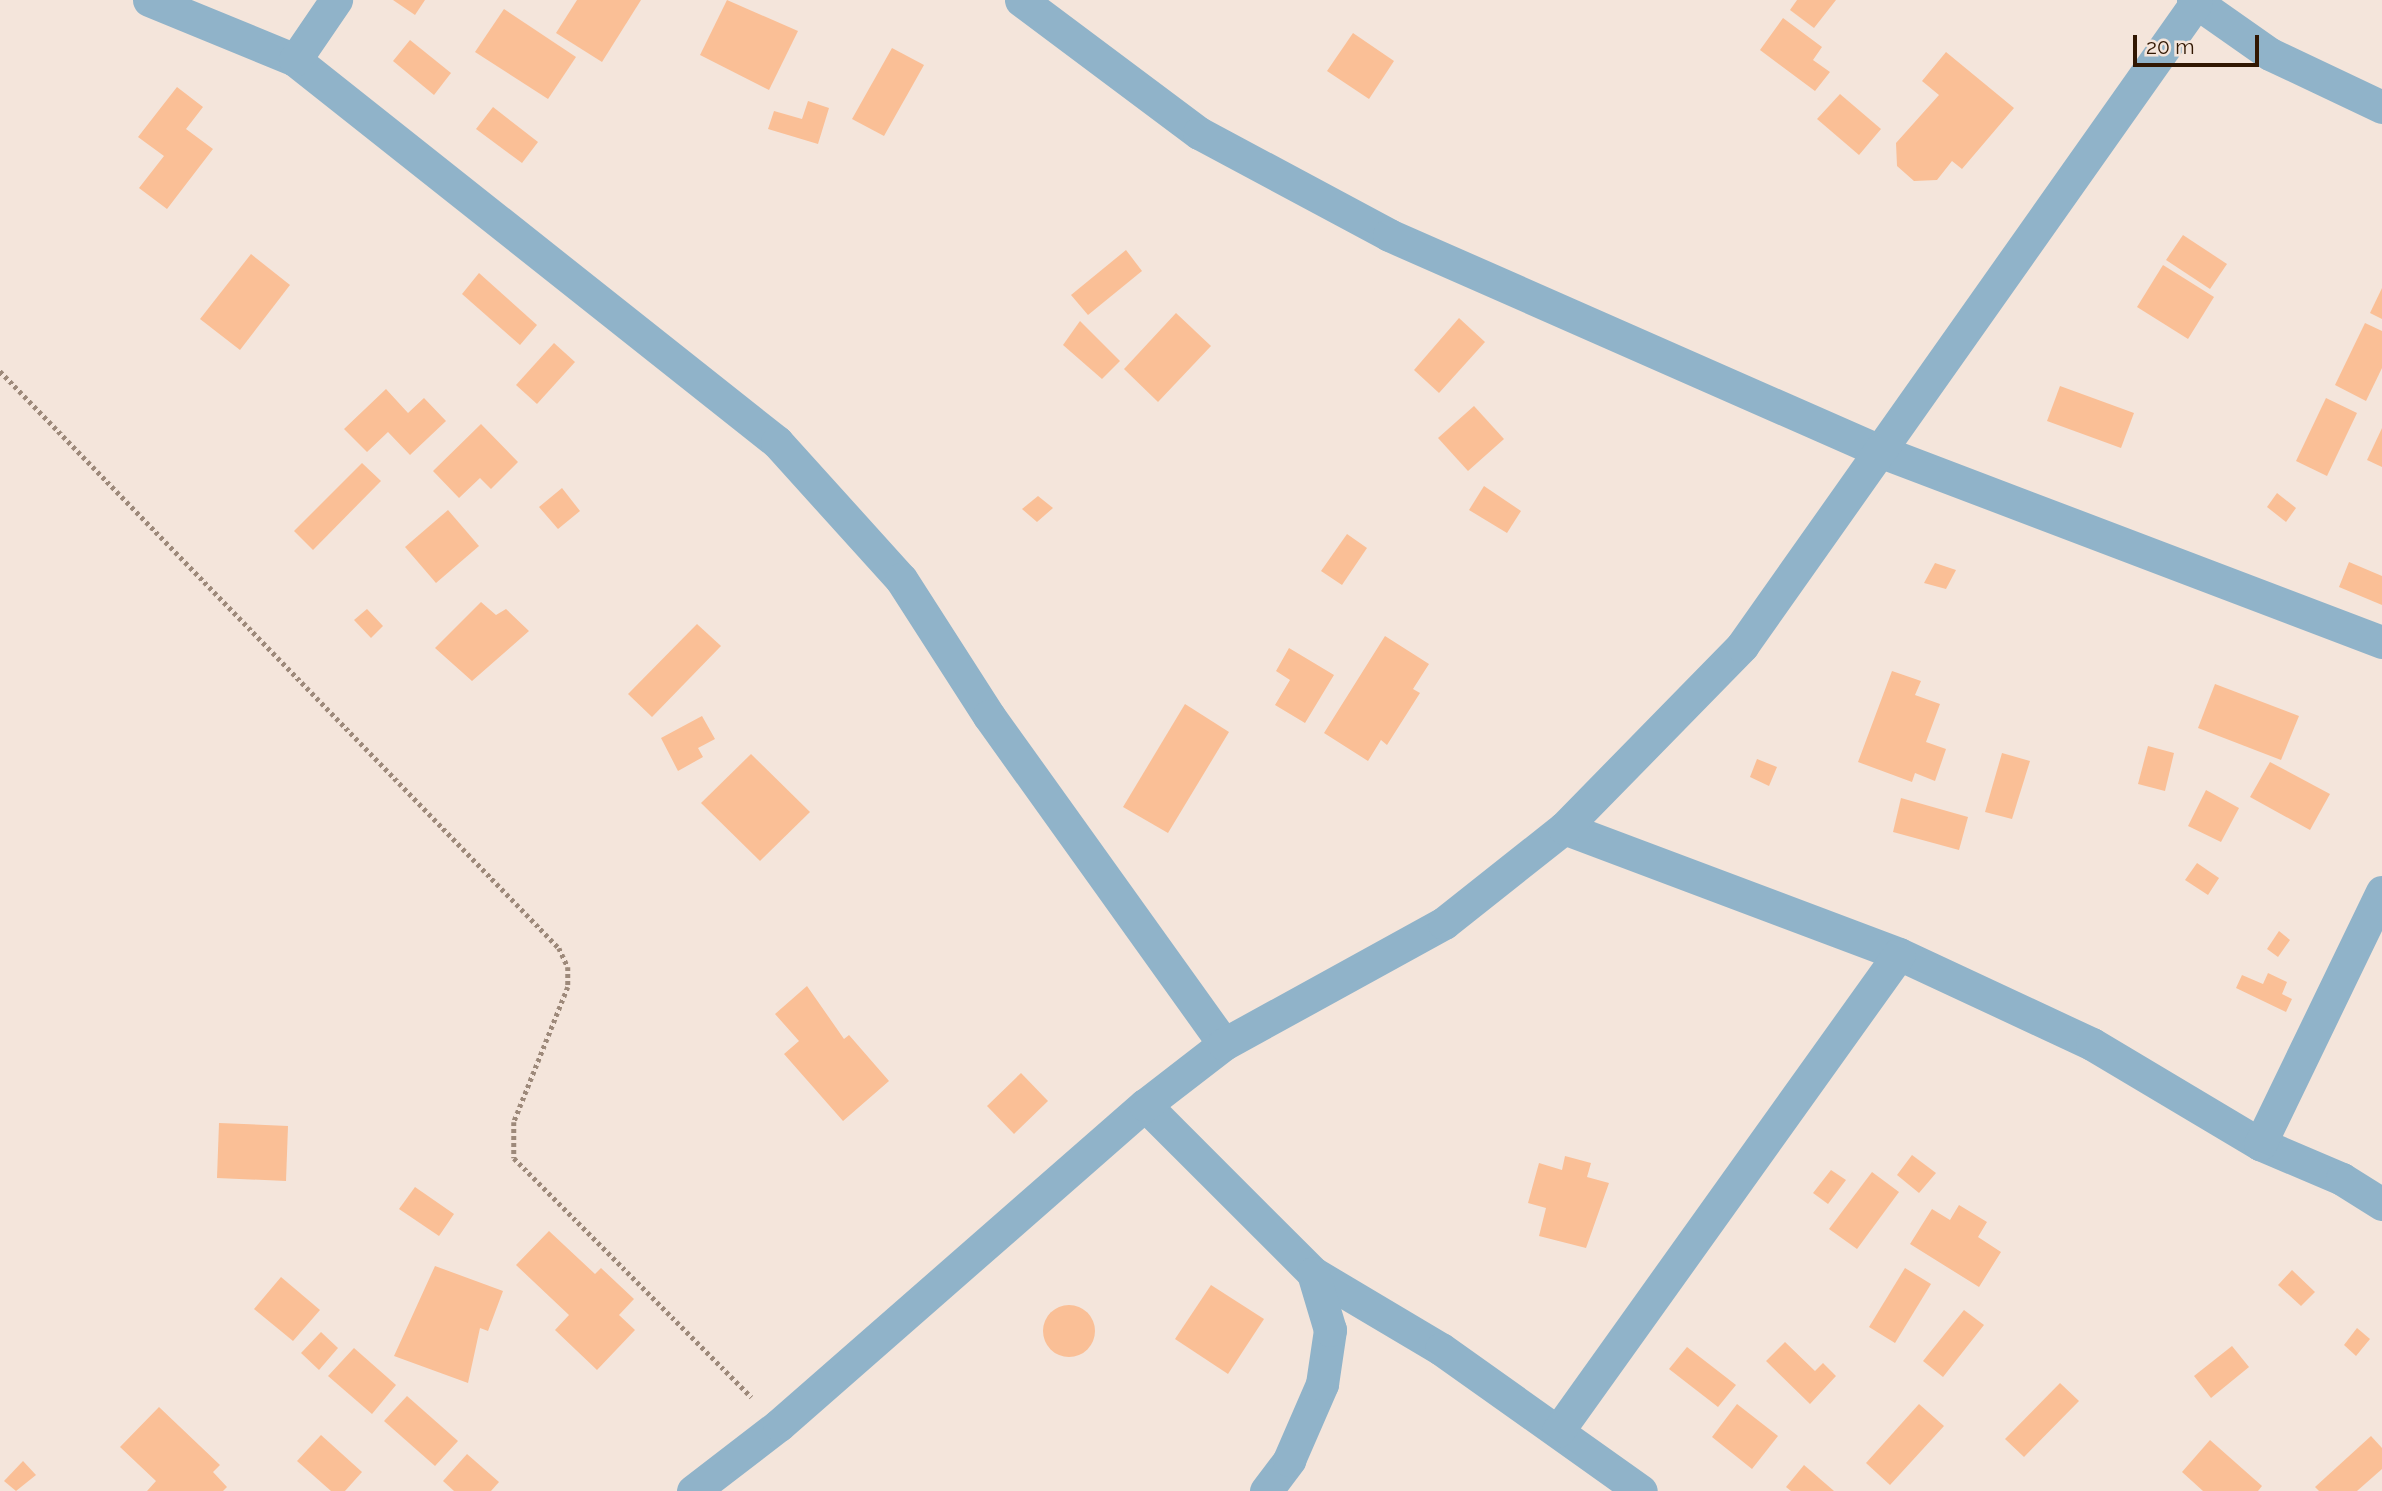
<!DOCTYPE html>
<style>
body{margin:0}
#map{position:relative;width:2382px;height:1491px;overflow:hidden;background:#f4e5db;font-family:Raleway,sans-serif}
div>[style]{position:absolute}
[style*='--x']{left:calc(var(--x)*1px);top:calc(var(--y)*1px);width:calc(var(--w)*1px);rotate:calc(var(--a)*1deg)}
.building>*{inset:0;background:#fabf96}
.round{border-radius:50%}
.path>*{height:4.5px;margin-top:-2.25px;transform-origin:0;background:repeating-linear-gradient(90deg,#9d897a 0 3.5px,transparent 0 7px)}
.street>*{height:33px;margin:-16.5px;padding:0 16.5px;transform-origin:16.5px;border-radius:16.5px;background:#90b3c9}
span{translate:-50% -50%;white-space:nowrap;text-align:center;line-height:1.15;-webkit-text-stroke:5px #f4e5db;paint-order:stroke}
.scale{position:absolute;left:2133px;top:35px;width:126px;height:32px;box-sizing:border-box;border:4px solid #311702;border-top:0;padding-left:9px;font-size:21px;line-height:24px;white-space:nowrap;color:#311702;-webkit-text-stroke:5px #f4e5db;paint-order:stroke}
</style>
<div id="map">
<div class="building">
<i style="clip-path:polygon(393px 0,425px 0,415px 15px)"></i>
<i style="clip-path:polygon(577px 0,641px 0,602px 62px,556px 33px)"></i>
<i style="clip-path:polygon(727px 0,798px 31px,769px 90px,700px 55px)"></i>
<i style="clip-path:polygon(1797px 0,1836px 0,1814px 28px,1790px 10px)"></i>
<i style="clip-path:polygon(504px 9px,576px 57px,548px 99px,475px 52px)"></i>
<i style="clip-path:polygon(1783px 18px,1822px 47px,1813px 60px,1830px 72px,1815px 91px,1760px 50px)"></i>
<i style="clip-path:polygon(1353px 33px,1394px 61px,1369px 99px,1327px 71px)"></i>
<i style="clip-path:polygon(410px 40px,451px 73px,434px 95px,393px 61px)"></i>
<i style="clip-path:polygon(892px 48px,924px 65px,884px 136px,852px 119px)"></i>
<i style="clip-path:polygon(1946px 52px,2014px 108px,1962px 169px,1952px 161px,1937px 180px,1914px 181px,1897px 166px,1896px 143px,1939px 95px,1922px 81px)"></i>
<i style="clip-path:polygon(177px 87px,203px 107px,186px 129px,213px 149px,167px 209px,139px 188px,164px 156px,138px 137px)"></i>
<i style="clip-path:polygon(1840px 94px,1881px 129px,1859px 155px,1817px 119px)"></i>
<i style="clip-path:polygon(808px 101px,829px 108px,818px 144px,768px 129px,774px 111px,802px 119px)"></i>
<i style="clip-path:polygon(493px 107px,538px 142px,522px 163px,476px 129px)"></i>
<i style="clip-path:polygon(2183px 235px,2227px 264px,2210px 289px,2166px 260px)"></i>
<i style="clip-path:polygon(1126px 250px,1142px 271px,1088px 315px,1071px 295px)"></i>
<i style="clip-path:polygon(251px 254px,290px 285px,240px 350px,200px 319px)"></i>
<i style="clip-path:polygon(2163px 265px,2214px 297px,2188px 339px,2137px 307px)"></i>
<i style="clip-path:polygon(479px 273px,537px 325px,520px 345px,462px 294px)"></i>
<i style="clip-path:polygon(2382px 288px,2382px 319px,2370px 313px)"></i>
<i style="clip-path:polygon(1176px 313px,1211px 346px,1158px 402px,1124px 369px)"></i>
<i style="clip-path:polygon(1459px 318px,1485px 342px,1439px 393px,1414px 370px)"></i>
<i style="clip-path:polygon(1080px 321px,1120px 361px,1102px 379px,1063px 345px)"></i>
<i style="clip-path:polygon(2365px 323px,2382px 331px,2382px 368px,2366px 401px,2335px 385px)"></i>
<i style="clip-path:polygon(554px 343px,575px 362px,537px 404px,516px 385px)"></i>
<i style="clip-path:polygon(2060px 386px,2134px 413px,2121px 448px,2047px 421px)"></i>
<i style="clip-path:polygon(386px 389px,408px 413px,424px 398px,446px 421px,410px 455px,388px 432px,367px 452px,344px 429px)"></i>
<i style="clip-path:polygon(2326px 398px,2357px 413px,2327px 476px,2296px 461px)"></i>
<i style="clip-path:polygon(1474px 406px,1504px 439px,1468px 471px,1438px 438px)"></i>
<i style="clip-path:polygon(481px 424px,518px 462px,491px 489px,480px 478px,459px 498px,433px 471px)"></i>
<i style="clip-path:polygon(2382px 428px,2382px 467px,2367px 460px)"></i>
<i style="clip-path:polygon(362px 463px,381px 481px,313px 550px,294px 531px)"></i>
<i style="clip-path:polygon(1484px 486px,1521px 511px,1507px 533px,1469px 510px)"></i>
<i style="clip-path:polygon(562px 488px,580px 511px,558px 529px,539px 507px)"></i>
<i style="clip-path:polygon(2277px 493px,2296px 508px,2286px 522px,2267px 507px)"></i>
<i style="clip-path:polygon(1038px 496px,1053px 508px,1037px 522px,1022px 509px)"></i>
<i style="clip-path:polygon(448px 510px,479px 546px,436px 583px,405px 547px)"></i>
<i style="clip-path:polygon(1347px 534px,1367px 548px,1342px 585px,1321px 571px)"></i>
<i style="clip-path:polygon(2349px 562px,2382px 576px,2382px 605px,2339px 587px)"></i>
<i style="clip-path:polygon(1935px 563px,1956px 570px,1946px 589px,1924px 583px)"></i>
<i style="clip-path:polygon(481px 602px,496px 615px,506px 609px,529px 631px,472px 681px,435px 648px)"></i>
<i style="clip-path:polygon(367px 609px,383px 626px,371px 638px,354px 620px)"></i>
<i style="clip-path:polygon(697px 624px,721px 646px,652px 717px,628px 694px)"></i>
<i style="clip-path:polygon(1385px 636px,1429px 664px,1413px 689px,1420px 693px,1387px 745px,1381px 740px,1368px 761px,1324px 733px)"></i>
<i style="clip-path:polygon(1289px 648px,1334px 675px,1305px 723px,1275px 705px,1290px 680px,1276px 671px)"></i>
<i style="clip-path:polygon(1892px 671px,1921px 681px,1915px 695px,1940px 704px,1926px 742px,1946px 749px,1935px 781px,1915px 773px,1912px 782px,1858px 762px)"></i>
<i style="clip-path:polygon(2215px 684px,2299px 716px,2281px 760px,2198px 728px)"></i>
<i style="clip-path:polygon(1185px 704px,1229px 732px,1168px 833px,1123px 807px)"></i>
<i style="clip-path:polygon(702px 716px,715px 739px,698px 748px,703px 757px,678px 771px,661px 738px)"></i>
<i style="clip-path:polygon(2148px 746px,2174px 753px,2165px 791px,2138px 784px)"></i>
<i style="clip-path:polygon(2002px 753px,2030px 761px,2012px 819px,1985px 812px)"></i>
<i style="clip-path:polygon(751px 754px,810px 812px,760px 861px,701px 803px)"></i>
<i style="clip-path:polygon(1757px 759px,1777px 767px,1769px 786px,1750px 777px)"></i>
<i style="clip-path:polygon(2270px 762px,2330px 794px,2310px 830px,2250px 797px)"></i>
<i style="clip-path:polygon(2206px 790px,2239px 808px,2221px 842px,2188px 826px)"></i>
<i style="clip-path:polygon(1901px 798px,1968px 817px,1959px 850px,1893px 832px)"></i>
<i style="clip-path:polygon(2197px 863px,2219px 878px,2208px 895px,2185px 880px)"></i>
<i style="clip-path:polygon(2279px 931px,2290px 940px,2278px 957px,2267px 949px)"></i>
<i style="clip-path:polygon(2268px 973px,2287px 982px,2282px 994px,2292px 999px,2286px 1012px,2236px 988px,2242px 975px,2263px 984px)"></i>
<i style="clip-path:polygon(807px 986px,844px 1039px,849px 1035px,889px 1081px,843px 1121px,784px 1054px,799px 1041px,775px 1014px)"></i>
<i style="clip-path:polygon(1021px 1073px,1048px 1101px,1014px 1134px,987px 1106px)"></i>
<i style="clip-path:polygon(219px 1123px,288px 1126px,286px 1181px,217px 1178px)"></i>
<i style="clip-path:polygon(1912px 1155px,1936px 1173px,1919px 1193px,1897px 1175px)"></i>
<i style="clip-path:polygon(1565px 1156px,1591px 1163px,1587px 1177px,1609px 1183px,1586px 1248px,1539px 1236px,1546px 1208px,1528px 1203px,1539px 1163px,1562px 1170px)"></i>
<i style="clip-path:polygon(1831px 1170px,1846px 1180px,1828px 1204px,1813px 1193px)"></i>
<i style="clip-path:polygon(1872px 1172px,1899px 1192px,1857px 1249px,1829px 1229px)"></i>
<i style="clip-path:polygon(415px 1187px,454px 1214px,439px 1236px,399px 1209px)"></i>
<i style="clip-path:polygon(1959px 1205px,1987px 1222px,1978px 1237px,2001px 1252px,1979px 1287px,1910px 1244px,1932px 1209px,1950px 1220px)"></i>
<i style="clip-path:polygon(549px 1231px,595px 1274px,601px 1268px,634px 1299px,619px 1315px,635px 1330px,597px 1370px,555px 1330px,569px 1315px,516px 1265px)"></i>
<i style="clip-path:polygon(435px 1266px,503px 1291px,488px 1331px,480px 1328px,468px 1383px,394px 1356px)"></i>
<i style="clip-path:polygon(1905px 1268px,1931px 1284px,1895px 1343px,1869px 1327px)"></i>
<i style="clip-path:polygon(2292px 1270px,2315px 1292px,2301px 1306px,2278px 1285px)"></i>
<i style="clip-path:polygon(281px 1277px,320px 1310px,293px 1341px,254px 1309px)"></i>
<i style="clip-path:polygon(1211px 1285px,1264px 1319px,1228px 1374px,1175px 1339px)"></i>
<i class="round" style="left:1043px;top:1305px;width:52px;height:52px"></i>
<i style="clip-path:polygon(1964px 1310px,1984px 1325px,1943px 1377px,1923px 1361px)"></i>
<i style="clip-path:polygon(2357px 1328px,2370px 1339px,2356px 1356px,2344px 1345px)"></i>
<i style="clip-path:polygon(321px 1332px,338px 1348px,319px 1370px,301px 1353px)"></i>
<i style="clip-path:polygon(1785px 1342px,1815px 1371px,1823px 1363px,1836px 1376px,1810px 1404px,1766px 1361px)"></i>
<i style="clip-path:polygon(2232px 1346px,2249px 1367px,2211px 1398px,2194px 1376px)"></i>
<i style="clip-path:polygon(1687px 1347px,1736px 1385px,1718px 1407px,1669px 1369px)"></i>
<i style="clip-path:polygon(354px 1348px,396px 1385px,372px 1414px,328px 1376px)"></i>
<i style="clip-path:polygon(2060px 1383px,2079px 1401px,2024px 1457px,2005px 1439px)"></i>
<i style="clip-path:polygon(407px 1396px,458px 1441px,435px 1466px,384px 1421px)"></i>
<i style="clip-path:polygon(1737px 1404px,1778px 1436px,1752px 1469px,1712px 1437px)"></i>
<i style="clip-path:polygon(1919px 1404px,1944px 1426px,1890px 1485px,1866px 1463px)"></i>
<i style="clip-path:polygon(159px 1407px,220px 1465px,213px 1472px,227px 1487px,223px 1491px,147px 1491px,156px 1481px,120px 1447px)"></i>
<i style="clip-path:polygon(321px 1435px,362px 1472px,345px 1491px,331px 1491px,297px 1461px)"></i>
<i style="clip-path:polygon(2371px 1436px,2382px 1448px,2382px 1469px,2357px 1491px,2319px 1491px,2315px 1487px)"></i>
<i style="clip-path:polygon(2210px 1440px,2262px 1486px,2258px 1491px,2203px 1491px,2182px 1472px)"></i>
<i style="clip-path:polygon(467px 1454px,499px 1482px,491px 1491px,454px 1491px,443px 1481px)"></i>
<i style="clip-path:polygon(23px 1461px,36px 1475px,16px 1491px,4px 1481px)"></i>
<i style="clip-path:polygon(1804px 1465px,1834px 1491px,1791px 1491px,1786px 1487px)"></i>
</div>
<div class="path">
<i style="--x:0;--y:371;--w:803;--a:45.91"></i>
<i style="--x:559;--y:948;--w:21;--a:65"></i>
<i style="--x:568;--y:967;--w:20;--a:90"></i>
<i style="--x:568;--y:987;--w:145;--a:111.8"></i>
<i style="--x:514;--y:1122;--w:36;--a:90"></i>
<i style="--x:514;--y:1158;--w:337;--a:45.2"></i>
</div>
<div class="street">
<i style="--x:149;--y:0;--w:158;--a:22.3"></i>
<i style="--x:295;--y:60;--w:615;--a:38.4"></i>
<i style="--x:777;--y:442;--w:185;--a:47.9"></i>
<i style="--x:901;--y:579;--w:163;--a:57.3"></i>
<i style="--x:989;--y:716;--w:403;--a:54.4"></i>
<i style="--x:1021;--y:0;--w:222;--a:36.8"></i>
<i style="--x:1199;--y:133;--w:216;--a:28.2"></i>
<i style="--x:1389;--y:235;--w:539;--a:23.76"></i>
<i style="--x:1882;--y:452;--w:535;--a:20.81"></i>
<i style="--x:2193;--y:0;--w:94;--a:35"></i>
<i style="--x:2270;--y:54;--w:124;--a:25.3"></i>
<i style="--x:295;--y:60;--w:73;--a:-55.7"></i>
<i style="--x:1564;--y:828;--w:358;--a:20.6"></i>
<i style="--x:1899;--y:954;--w:213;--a:25"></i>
<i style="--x:2092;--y:1044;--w:196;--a:30.8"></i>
<i style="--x:2260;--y:1144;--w:89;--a:23.1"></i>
<i style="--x:2342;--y:1179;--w:47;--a:32"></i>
<i style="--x:1145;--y:1105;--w:238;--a:45"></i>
<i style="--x:1313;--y:1273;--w:149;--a:30.7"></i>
<i style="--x:1441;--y:1349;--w:245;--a:35.4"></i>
<i style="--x:2260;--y:1144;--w:280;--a:-64.2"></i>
<i style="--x:1558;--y:1431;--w:586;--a:-54.44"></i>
<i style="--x:693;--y:1491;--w:108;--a:-37.5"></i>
<i style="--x:779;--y:1425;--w:486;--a:-41.2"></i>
<i style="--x:1145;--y:1105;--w:100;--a:-37.7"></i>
<i style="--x:1224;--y:1044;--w:251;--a:-28.8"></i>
<i style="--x:1444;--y:923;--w:153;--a:-38.4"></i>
<i style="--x:1564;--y:828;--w:255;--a:-45.6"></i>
<i style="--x:1742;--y:646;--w:787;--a:-54.78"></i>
<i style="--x:1266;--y:1491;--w:39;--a:-53"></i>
<i style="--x:1289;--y:1460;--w:83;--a:-66.5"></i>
<i style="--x:1322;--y:1384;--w:55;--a:-81.6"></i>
<i style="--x:1330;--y:1330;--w:59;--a:-106.6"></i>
</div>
<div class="scale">20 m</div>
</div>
